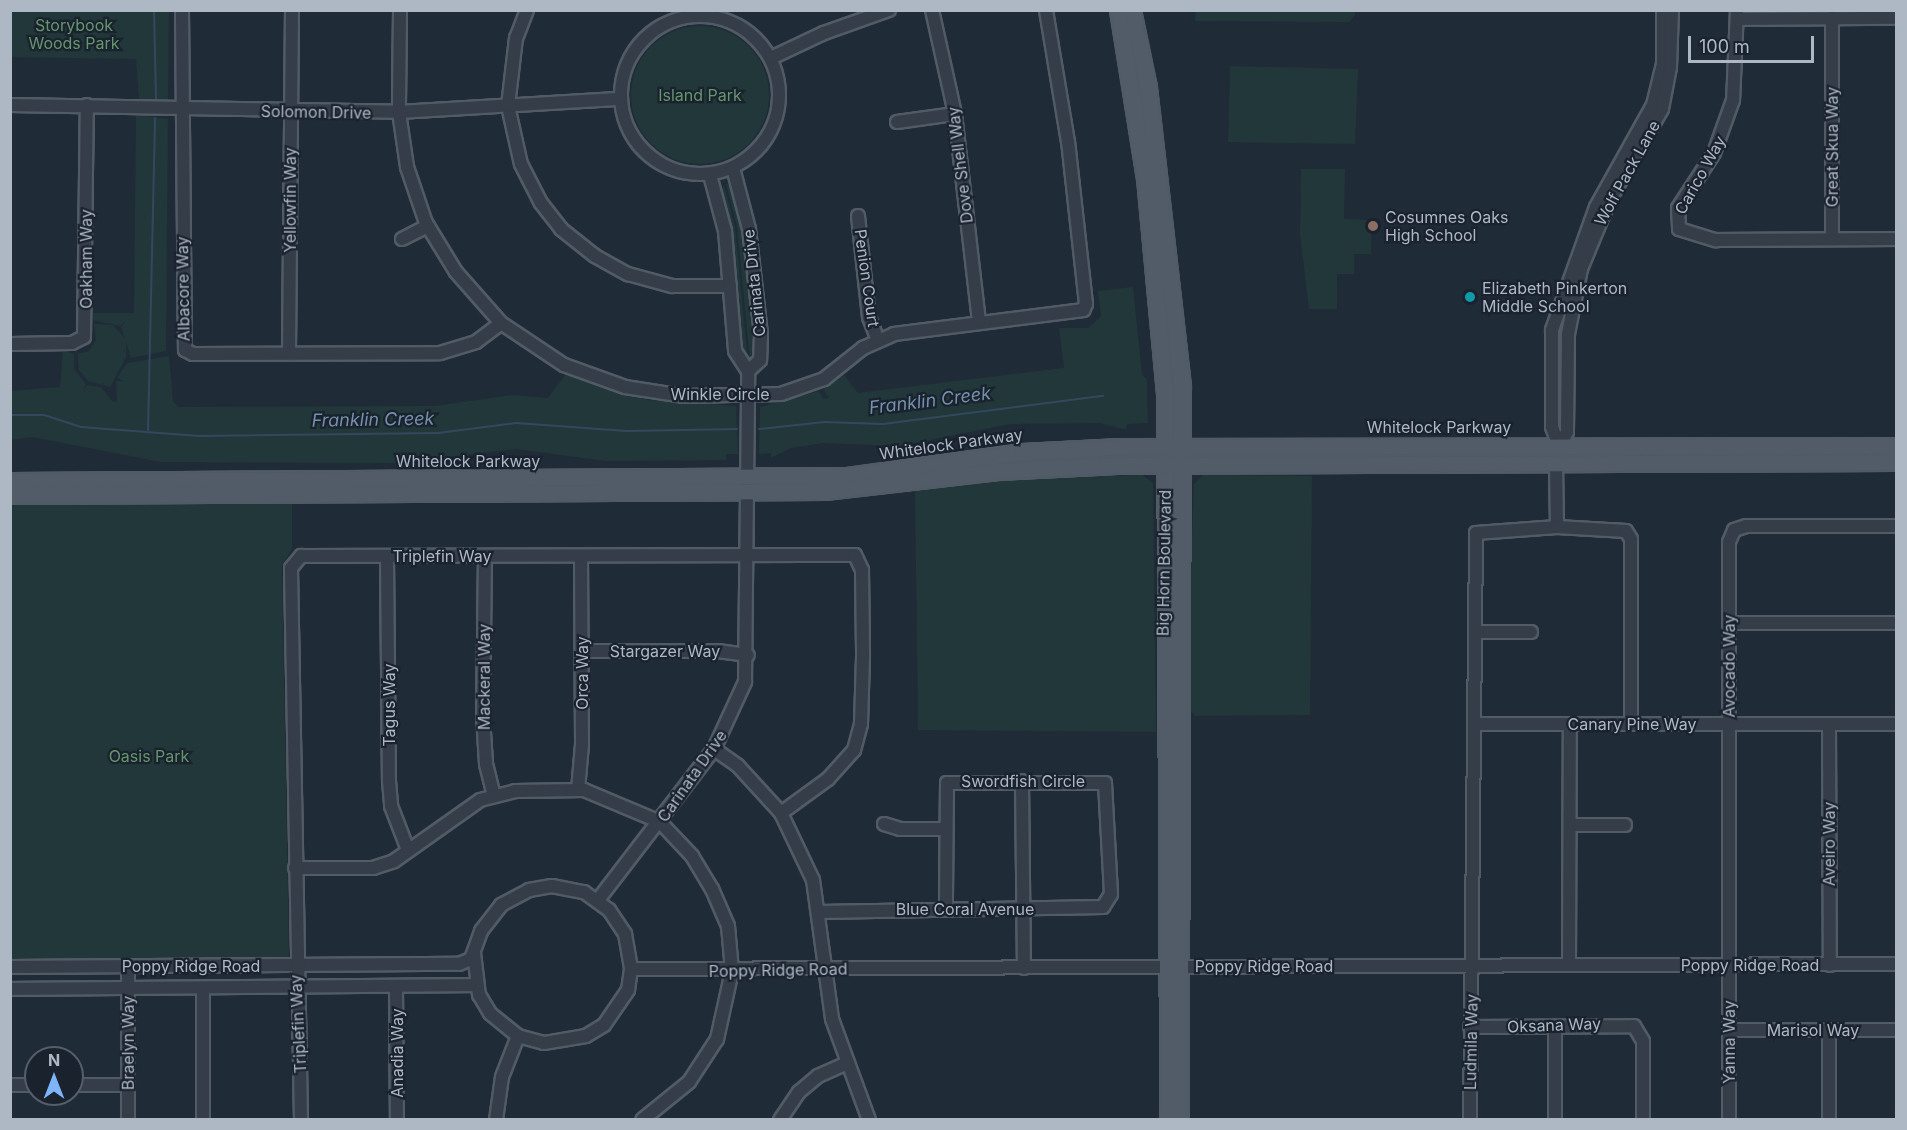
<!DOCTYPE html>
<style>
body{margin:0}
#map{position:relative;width:1907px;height:1130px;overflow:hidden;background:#202b38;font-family:Inter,sans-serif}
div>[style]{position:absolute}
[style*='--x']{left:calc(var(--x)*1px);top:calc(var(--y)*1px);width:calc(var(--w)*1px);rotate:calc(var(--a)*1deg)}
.green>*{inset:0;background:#223739}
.round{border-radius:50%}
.stream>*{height:2px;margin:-1px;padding:0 1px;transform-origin:1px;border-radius:1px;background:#33485f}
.roads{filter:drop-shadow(2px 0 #515b66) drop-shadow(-2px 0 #515b66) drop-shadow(0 2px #515b66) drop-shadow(0 -2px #515b66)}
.minor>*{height:12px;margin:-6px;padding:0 6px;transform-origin:6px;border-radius:6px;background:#343d48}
.minor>.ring{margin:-6px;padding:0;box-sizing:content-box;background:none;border:12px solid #343d48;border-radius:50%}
.major>*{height:15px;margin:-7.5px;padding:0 7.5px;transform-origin:7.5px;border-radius:7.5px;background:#515c68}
.dots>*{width:16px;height:16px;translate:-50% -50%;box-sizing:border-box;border:3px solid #19222d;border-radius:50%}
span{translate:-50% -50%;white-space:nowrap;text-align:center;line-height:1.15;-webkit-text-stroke:4.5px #19222d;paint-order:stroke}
.park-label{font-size:16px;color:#65956e}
.street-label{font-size:16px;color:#aeb8c5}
.poi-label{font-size:16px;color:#aeb8c5}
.left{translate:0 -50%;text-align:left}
.water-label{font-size:18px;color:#7590ad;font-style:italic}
.frame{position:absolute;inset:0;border:12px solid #aeb8c5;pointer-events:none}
.north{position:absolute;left:24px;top:1046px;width:60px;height:60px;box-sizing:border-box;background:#19222d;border:2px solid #555e6a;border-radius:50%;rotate:0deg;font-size:16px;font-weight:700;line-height:24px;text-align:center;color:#aeb8c5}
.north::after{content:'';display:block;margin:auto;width:21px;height:27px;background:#80b4f8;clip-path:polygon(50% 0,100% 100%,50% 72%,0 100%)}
.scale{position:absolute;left:1688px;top:36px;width:126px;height:27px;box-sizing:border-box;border:3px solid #aeb8c5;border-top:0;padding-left:8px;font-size:18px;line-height:21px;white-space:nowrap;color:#aeb8c5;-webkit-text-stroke:4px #19222d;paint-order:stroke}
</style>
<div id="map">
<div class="green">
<i style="clip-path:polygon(10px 11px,169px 11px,168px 102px,139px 99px,136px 59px,11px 57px)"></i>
<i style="clip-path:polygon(1196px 11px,1355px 10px,1355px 15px,1349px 22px,1195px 21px)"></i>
<i class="round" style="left:631px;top:26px;width:138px;height:138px"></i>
<i style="clip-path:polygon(1230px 66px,1358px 69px,1355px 144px,1228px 142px)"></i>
<i style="clip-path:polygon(136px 115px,168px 119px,166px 351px,131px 358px,121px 327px,126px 321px,120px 326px,93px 320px,93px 313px,134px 313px)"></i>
<i style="clip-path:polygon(1301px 169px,1345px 169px,1344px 219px,1371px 220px,1371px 254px,1354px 254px,1354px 274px,1337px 274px,1337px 309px,1309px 309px,1300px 234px)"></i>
<i style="clip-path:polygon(726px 184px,732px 185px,743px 223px,755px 335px,750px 361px,737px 226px)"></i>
<i style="clip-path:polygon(724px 185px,735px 227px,748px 362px,741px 354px,720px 193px)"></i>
<i style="clip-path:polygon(1133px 287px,1142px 375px,1147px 379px,1148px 423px,1127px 424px,1126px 430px,1100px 423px,1010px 424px,899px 446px,823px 443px,791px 448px,771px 458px,771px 453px,759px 454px,760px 407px,819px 391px,823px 399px,829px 398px,823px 389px,844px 375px,858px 393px,1064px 368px,1059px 328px,1088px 328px,1101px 316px,1098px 291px)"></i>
<i style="clip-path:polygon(94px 324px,113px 325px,126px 340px,126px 357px,110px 387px,88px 381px,79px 370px,78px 354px,89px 351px,96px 340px)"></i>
<i style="clip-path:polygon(63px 350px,74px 354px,74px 369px,86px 384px,83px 390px,87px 385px,101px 387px,113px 402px,117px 401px,116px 381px,124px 381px,117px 378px,127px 363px,169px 356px,173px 402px,179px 407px,435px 406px,512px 395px,548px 398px,566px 374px,648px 400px,736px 406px,738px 454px,726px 454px,726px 460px,606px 461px,516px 449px,396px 463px,161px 462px,32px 437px,11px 440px,11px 391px,60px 387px)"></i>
<i style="clip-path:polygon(1142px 475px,1153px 483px,1156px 732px,918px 730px,915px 488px,991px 479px)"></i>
<i style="clip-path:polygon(1203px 475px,1312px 476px,1310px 715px,1195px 716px,1186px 705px,1194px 484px)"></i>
<i style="clip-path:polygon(292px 498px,292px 549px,282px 565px,289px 959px,11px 965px,11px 500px)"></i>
</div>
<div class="stream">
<i style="--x:154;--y:10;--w:91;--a:88.7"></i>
<i style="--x:10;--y:415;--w:34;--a:0"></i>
<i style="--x:44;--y:415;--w:39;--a:18"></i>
<i style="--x:81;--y:427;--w:118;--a:4.4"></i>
<i style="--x:199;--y:436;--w:239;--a:-0.7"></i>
<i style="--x:438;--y:433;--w:79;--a:-7.3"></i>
<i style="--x:516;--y:423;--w:111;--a:4.1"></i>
<i style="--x:627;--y:431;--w:110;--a:-1"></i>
<i style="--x:759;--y:429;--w:66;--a:-6.1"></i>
<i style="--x:825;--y:422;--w:58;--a:2"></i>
<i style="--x:883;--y:424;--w:222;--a:-7.3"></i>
<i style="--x:148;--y:430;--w:312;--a:-88.7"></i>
</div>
<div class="roads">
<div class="minor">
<i style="--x:182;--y:10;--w:340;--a:89.5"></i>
<i style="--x:185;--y:350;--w:9;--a:27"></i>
<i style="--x:193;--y:354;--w:247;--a:-0.2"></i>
<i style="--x:440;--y:353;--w:38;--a:-17"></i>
<i style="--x:476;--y:342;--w:31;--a:-37"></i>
<i style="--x:400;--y:10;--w:102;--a:90.6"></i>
<i style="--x:399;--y:112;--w:56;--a:81.7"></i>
<i style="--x:407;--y:167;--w:59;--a:71.3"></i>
<i style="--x:426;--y:223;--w:57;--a:58.5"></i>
<i style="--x:456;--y:272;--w:68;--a:48.6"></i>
<i style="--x:501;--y:323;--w:76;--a:33.7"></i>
<i style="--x:564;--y:365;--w:65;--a:19.8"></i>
<i style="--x:625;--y:387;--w:60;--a:8.7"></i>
<i style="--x:684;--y:396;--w:97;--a:-1.2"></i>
<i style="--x:781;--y:394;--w:46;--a:-19.2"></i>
<i style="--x:824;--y:379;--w:50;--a:-38.5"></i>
<i style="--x:863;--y:348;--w:34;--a:-24"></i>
<i style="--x:894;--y:334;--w:191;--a:-7.2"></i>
<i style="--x:1083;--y:310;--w:7;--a:-63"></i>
<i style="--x:1086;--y:304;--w:163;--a:-96.3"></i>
<i style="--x:1068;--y:142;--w:134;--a:-99.5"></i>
<i style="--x:527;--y:10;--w:30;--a:111"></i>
<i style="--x:516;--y:38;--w:68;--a:96.7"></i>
<i style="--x:508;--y:106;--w:59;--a:77.4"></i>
<i style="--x:521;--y:164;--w:44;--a:62.9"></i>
<i style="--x:541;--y:203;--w:33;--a:52"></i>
<i style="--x:561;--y:229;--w:43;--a:38.5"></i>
<i style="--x:595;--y:256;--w:38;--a:29"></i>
<i style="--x:628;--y:274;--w:46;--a:15.3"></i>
<i style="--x:672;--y:286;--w:58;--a:0"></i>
<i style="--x:932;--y:10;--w:107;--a:77.5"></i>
<i style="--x:955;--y:114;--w:209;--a:83.4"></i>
<i style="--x:1663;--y:10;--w:54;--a:90"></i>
<i style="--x:1663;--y:64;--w:42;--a:103.7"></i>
<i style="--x:1653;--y:105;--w:117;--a:119.2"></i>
<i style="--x:1596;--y:207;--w:131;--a:109.7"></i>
<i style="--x:1552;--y:330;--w:97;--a:90"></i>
<i style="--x:1552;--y:427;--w:20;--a:70"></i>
<i style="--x:1559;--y:446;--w:16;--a:-60"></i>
<i style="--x:1567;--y:432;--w:98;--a:-89.4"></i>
<i style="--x:1568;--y:334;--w:66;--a:-78.7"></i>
<i style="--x:1581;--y:269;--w:76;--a:-67.5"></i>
<i style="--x:1610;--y:199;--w:104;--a:-60"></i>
<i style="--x:1662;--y:109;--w:43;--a:-79.2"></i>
<i style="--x:1670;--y:67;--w:57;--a:-88"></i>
<i style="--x:1737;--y:10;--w:90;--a:92.5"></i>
<i style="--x:1733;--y:100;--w:56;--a:109.7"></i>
<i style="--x:1714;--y:153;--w:66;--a:123.2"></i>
<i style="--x:1678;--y:208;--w:21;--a:87"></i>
<i style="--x:1679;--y:229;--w:39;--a:17"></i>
<i style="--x:1716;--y:240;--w:180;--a:-0.3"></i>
<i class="ring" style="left:621px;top:16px;width:146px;height:146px"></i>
<i style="--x:1832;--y:18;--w:221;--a:90"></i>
<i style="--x:1737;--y:19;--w:159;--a:-0.4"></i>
<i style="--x:771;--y:58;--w:59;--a:-25.3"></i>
<i style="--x:824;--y:33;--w:69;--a:-19.5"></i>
<i style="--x:10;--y:105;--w:389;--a:1"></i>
<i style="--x:399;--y:112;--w:222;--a:-3.4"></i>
<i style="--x:897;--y:122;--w:59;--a:-7.9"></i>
<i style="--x:733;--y:168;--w:63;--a:75.3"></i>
<i style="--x:749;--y:229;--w:107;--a:83.5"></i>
<i style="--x:761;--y:335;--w:25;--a:92"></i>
<i style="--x:760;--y:360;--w:16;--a:137"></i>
<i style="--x:710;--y:175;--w:58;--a:75"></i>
<i style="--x:725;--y:231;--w:120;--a:85.2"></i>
<i style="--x:735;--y:351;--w:24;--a:57"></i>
<i style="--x:858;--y:216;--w:102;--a:83.8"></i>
<i style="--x:869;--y:317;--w:25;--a:69"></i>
<i style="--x:402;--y:239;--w:29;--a:-27"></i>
<i style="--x:10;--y:344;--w:62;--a:-0.9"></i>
<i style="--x:72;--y:343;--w:13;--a:-27"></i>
<i style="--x:84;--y:337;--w:232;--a:-89.3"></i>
<i style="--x:289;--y:353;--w:343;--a:-89.5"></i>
<i style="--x:1556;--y:463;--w:64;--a:89.1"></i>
<i style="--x:387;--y:556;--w:225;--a:89.5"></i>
<i style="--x:389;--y:781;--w:25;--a:85"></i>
<i style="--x:391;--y:806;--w:47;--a:68.9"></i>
<i style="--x:485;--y:556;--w:160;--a:90.7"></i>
<i style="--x:483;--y:716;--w:48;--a:86.4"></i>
<i style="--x:486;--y:764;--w:33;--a:76"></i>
<i style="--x:1729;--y:623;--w:167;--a:0"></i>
<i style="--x:1476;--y:632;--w:55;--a:0"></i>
<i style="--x:582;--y:651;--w:136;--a:0"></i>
<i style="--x:718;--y:651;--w:30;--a:8"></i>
<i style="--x:1475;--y:724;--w:421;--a:0"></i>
<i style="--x:1829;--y:724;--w:241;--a:89.8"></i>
<i style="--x:714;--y:749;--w:29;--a:35"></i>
<i style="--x:738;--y:766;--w:64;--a:47.5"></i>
<i style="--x:781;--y:813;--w:74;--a:64.5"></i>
<i style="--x:813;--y:880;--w:140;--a:82.2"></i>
<i style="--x:832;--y:1019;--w:108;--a:69.9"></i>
<i style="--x:1022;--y:781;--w:187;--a:89.4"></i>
<i style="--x:578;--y:790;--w:46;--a:-85"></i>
<i style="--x:582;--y:744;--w:188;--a:-90.3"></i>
<i style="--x:884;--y:824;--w:17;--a:17"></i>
<i style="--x:900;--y:829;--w:45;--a:0"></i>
<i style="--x:1570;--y:825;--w:55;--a:0"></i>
<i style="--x:295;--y:868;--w:78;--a:0"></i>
<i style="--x:373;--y:868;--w:22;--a:-18"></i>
<i style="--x:394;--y:861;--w:105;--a:-35.3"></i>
<i style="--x:480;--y:800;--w:36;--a:-14"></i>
<i style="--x:515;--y:791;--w:69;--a:-0.8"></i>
<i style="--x:584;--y:790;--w:82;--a:22.8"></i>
<i style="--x:660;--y:822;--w:47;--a:46.7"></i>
<i style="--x:692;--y:856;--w:39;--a:59"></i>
<i style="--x:712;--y:889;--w:40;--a:66.6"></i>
<i style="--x:728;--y:926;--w:45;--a:84.9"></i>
<i style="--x:732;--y:971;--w:70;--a:102.4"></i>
<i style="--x:717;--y:1039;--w:51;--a:123.1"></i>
<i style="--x:689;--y:1082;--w:60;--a:141"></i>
<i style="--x:598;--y:900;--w:190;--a:-52.5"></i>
<i style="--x:714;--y:749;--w:74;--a:-65.2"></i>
<i style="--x:745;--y:682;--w:311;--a:-89.4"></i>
<i style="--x:819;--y:912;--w:284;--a:-1"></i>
<i style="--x:1103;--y:907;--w:15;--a:-58"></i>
<i style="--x:1111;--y:894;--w:111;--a:-93.1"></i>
<i style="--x:1105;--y:783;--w:158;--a:180"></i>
<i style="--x:947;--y:783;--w:126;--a:90.5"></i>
<i style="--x:1569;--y:965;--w:241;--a:-89.8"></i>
<i style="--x:10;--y:967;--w:449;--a:-0.4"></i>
<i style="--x:459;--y:964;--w:13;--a:-23"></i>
<i style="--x:471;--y:959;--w:30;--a:-70"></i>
<i style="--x:481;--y:931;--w:33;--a:-52"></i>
<i style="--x:501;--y:905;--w:32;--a:-28"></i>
<i style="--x:529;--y:890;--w:23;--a:-10"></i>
<i style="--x:552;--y:886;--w:33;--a:11"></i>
<i style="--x:584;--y:892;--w:31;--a:36"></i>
<i style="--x:609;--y:910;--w:29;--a:56"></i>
<i style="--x:625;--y:934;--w:36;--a:80"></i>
<i style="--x:631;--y:969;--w:21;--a:98"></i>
<i style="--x:628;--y:990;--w:42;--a:124.4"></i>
<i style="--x:604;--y:1025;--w:21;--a:149"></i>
<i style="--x:586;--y:1036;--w:43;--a:170.5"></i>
<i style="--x:544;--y:1043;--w:27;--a:-165"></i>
<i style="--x:518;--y:1036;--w:36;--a:-141"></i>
<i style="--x:490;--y:1013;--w:21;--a:-121"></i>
<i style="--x:479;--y:995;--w:42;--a:-96.8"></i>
<i style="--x:631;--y:969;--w:1265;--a:-0.23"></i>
<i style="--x:396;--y:986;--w:134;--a:89.6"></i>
<i style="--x:203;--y:988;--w:132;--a:90"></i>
<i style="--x:10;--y:989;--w:466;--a:-0.5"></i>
<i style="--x:1470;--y:1027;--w:164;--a:-0.3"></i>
<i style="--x:1634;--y:1026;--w:17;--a:59"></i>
<i style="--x:1643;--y:1041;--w:79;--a:90"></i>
<i style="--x:1729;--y:1030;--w:167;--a:0"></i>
<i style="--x:1829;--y:1030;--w:90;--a:90"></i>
<i style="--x:10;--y:1085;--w:26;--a:0"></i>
<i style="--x:72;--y:1085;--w:56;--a:0"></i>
<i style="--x:128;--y:1120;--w:153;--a:-90"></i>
<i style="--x:301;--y:1120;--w:552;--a:-91.04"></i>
<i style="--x:291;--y:568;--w:16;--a:-50"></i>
<i style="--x:301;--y:556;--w:554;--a:-0.1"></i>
<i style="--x:855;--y:555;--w:17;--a:65"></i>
<i style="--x:862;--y:570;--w:87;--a:89.3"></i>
<i style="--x:863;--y:657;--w:67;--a:91.7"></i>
<i style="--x:861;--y:724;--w:27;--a:105"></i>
<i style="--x:854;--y:750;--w:39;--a:132"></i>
<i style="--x:828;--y:779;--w:58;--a:144.1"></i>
<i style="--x:496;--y:1120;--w:43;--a:-82.1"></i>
<i style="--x:502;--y:1077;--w:44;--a:-68.7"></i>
<i style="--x:780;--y:1120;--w:34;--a:-56"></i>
<i style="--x:799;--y:1092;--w:25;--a:-40"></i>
<i style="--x:818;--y:1076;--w:32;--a:-24"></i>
<i style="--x:1470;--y:1120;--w:587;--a:-89.41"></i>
<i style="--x:1476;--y:533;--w:81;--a:-4.2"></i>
<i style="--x:1557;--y:527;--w:69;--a:3.3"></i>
<i style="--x:1626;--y:531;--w:9;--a:58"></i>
<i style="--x:1631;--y:539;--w:185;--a:90"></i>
<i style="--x:1555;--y:1120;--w:93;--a:-90"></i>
<i style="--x:1729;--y:1120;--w:578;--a:-90"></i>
<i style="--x:1729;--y:542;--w:13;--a:-67"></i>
<i style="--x:1734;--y:530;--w:13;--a:-18"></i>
<i style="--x:1746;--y:526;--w:150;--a:0"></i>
</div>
<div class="major">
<i style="--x:1118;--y:10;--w:170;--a:80.9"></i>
<i style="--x:1145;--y:178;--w:216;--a:84.7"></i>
<i style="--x:1165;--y:393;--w:727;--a:89.76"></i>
<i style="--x:1132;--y:10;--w:79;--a:78.3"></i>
<i style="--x:1148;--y:87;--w:301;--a:83.5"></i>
<i style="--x:1182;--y:386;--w:734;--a:90.16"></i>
<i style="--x:10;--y:481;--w:837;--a:-0.34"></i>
<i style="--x:847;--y:476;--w:177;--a:-7.8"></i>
<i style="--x:1022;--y:452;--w:98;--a:-2.9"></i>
<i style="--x:1120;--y:447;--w:776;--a:-0.07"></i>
<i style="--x:10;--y:495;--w:815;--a:-0.28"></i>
<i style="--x:825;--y:491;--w:174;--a:-6.6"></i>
<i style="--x:998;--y:471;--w:119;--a:-2.9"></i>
<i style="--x:1117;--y:465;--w:779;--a:-0.22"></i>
</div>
</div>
<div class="dots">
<i style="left:1373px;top:226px;background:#8d6e63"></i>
<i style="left:1470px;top:297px;background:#0f9aa8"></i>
</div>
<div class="park-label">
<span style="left:74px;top:34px">Storybook<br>Woods Park</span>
<span style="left:700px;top:95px">Island Park</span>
<span style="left:149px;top:756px">Oasis Park</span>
</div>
<div class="street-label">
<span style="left:316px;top:112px;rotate:1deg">Solomon Drive</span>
<span style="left:1832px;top:147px;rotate:-90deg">Great Skua Way</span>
<span style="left:960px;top:165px;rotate:-97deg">Dove Shell Way</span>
<span style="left:1627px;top:173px;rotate:-61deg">Wolf Pack Lane</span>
<span style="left:1700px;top:175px;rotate:-61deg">Carico Way</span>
<span style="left:290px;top:200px;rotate:-90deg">Yellowfin Way</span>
<span style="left:86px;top:259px;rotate:-90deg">Oakham Way</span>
<span style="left:867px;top:278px;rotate:82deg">Penion Court</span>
<span style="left:754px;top:283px;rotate:-96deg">Carinata Drive</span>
<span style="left:183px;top:289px;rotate:-91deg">Albacore Way</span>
<span style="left:720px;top:394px">Winkle Circle</span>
<span style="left:1439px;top:427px">Whitelock Parkway</span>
<span style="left:951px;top:444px;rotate:-8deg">Whitelock Parkway</span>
<span style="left:468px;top:461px">Whitelock Parkway</span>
<span style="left:442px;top:556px">Triplefin Way</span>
<span style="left:1164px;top:563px;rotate:-89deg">Big Horn Boulevard</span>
<span style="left:665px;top:651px">Stargazer Way</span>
<span style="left:1729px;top:666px;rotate:-90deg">Avocado Way</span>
<span style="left:582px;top:673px;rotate:-90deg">Orca Way</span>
<span style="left:484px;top:677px;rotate:-90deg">Mackeral Way</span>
<span style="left:389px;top:705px;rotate:-90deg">Tagus Way</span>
<span style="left:1632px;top:724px">Canary Pine Way</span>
<span style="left:692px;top:776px;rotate:-55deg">Carinata Drive</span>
<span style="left:1023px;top:781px">Swordfish Circle</span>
<span style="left:1829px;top:844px;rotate:-90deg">Aveiro Way</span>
<span style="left:965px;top:909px">Blue Coral Avenue</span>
<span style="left:1750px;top:965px">Poppy Ridge Road</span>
<span style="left:191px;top:966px">Poppy Ridge Road</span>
<span style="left:1264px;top:966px">Poppy Ridge Road</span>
<span style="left:778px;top:970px;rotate:-1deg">Poppy Ridge Road</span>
<span style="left:298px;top:1024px;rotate:-93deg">Triplefin Way</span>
<span style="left:1554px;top:1025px;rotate:-2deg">Oksana Way</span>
<span style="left:1813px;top:1030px">Marisol Way</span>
<span style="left:1471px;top:1042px;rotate:-89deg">Ludmila Way</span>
<span style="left:1729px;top:1042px;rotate:-90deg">Yanna Way</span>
<span style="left:128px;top:1043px;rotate:-90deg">Braelyn Way</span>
<span style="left:397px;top:1053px;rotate:-90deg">Anadia Way</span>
</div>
<div class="poi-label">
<span class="left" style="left:1385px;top:226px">Cosumnes Oaks<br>High School</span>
<span class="left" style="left:1482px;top:297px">Elizabeth Pinkerton<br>Middle School</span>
</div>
<div class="water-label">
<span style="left:930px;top:401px;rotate:-7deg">Franklin Creek</span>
<span style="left:373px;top:420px;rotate:-1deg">Franklin Creek</span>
</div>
<div class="frame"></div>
<div class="north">N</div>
<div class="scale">100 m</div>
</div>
